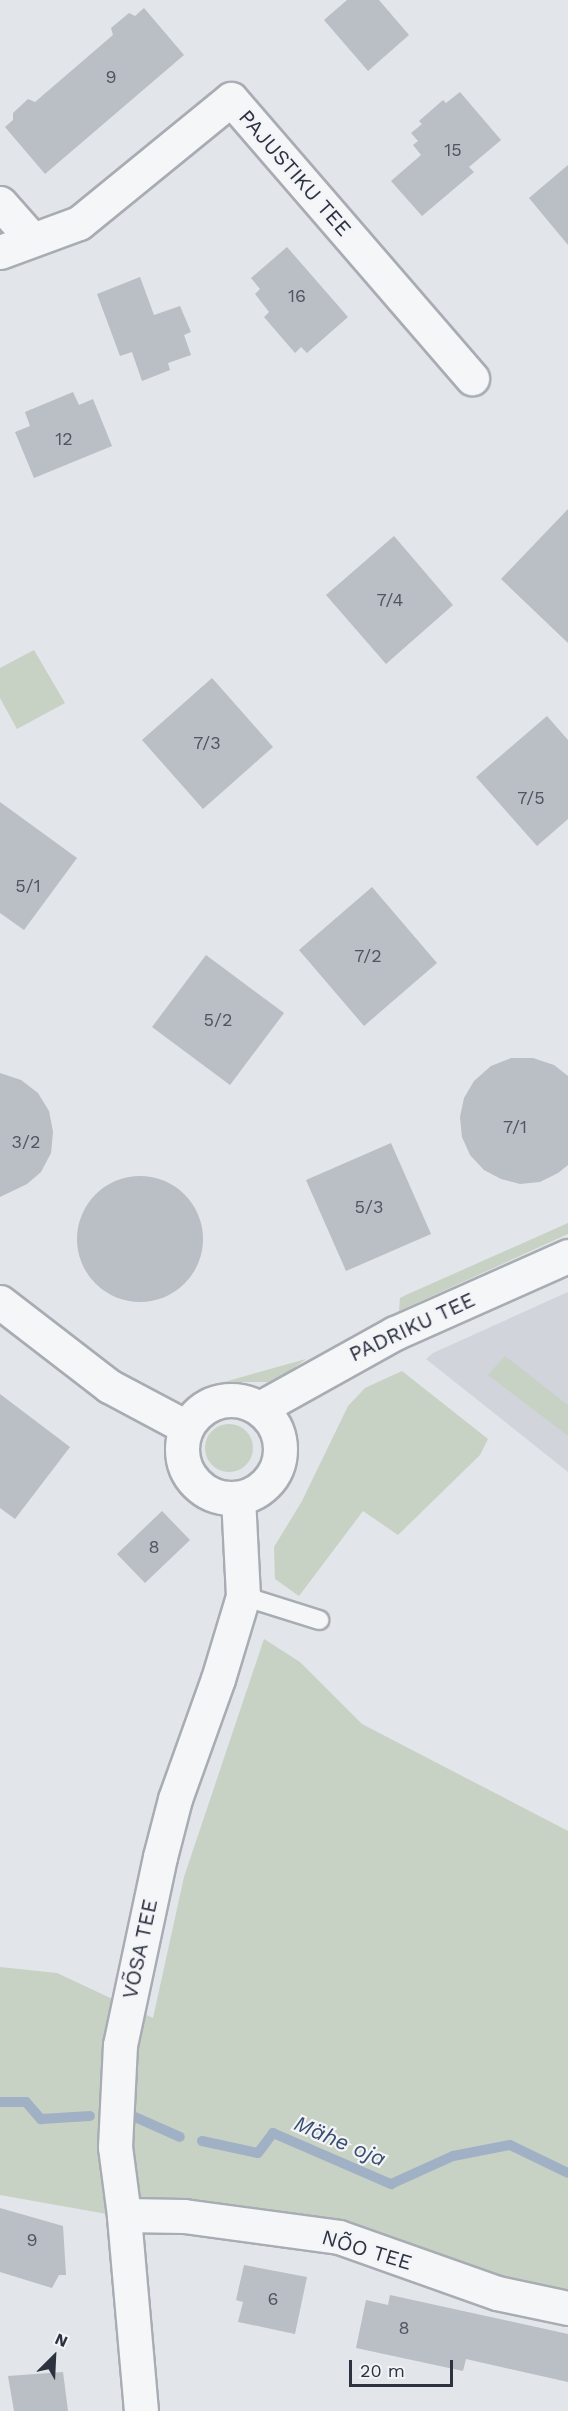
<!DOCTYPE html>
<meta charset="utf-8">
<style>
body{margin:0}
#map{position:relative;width:568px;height:2411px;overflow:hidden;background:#e2e5e9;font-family:"Work Sans",sans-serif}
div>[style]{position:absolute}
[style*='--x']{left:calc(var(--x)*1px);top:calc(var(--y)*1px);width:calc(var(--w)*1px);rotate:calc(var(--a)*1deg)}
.built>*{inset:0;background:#d1d4db}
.green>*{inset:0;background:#c7d2c4}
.round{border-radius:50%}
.stream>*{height:10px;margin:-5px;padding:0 5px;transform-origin:5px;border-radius:5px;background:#a1b1c5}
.building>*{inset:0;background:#babec5}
.roads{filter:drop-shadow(2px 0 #a8acb3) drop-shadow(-2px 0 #a8acb3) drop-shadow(0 2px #a8acb3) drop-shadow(0 -2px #a8acb3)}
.lane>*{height:18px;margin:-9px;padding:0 9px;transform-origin:9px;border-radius:9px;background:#f5f6f8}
.street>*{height:33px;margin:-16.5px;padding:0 16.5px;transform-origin:16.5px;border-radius:16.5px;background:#f5f6f8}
.street>.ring{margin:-16.5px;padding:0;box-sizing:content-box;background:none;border:33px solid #f5f6f8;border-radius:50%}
span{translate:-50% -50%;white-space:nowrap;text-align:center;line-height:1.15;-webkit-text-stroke:4.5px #f2f4f7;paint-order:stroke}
.number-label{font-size:18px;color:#505561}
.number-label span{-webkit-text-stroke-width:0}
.street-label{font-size:21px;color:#2c3240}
.water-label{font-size:22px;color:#3a4f70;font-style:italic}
.north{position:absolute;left:24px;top:2327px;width:60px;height:60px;-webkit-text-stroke:4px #f2f4f7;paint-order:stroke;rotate:24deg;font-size:16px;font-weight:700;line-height:24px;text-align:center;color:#2c3240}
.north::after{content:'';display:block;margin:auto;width:21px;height:27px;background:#2c3240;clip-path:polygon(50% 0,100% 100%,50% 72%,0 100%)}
.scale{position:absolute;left:349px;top:2360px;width:104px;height:27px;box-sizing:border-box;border:3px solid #2c3240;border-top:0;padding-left:8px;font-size:18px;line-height:21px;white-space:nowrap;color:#2c3240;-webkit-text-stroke:4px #f2f4f7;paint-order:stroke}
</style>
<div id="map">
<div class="built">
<i style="clip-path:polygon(568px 1292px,568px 1472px,426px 1359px,433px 1353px)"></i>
</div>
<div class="green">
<i style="clip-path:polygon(34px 650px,65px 703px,17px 729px,0 698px,0 668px)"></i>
<i style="clip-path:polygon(568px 1223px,568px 1234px,399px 1311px,400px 1298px,406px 1295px)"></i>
<i style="clip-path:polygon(505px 1356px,568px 1405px,568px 1436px,488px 1375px)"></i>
<i style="clip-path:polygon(306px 1359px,279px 1379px,268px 1382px,224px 1382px)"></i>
<i style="clip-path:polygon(402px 1371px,488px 1439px,480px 1455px,398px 1535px,363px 1511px,299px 1596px,275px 1579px,274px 1547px,302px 1501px,348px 1406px,365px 1388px)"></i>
<i class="round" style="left:205px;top:1424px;width:48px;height:48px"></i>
<i style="clip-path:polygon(264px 1639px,300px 1662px,362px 1724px,568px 1831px,568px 2296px,0 2195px,0 1967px,57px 1973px,153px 2018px,184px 1877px)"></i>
</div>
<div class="stream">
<i style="--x:0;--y:2102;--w:26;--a:0"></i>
<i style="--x:26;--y:2102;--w:23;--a:49"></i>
<i style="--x:41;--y:2119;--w:49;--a:-3.5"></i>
<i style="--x:135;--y:2117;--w:49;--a:24"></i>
<i style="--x:202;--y:2141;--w:57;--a:12.1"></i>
<i style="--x:258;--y:2153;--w:25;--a:-53"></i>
<i style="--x:273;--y:2133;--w:129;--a:23.4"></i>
<i style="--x:391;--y:2184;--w:68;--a:-24.3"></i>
<i style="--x:453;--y:2156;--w:58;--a:-10.9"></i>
<i style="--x:510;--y:2145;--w:64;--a:25.8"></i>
</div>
<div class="building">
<i style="clip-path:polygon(347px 0,379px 0,409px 35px,368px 71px,324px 20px)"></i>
<i style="clip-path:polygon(144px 8px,184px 55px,45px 174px,5px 127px,13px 120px,13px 113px,28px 99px,35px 102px,113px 35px,111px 28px,129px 13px,135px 16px)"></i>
<i style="clip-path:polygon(460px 92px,501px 140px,469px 167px,474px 172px,422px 216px,391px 181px,421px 155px,413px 145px,418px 141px,411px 133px,422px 124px,419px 121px,443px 100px,446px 103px)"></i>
<i style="clip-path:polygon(568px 165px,568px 245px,529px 198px)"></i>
<i style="clip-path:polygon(287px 247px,348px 317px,307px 353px,301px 347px,295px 353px,264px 317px,269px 312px,255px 294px,260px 289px,251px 278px)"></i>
<i style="clip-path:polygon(140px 277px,154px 315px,180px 306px,191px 332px,184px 335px,191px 355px,168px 363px,170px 370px,142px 381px,132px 352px,120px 356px,97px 294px)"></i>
<i style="clip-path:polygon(73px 392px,79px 405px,93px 399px,112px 446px,34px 478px,15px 432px,30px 426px,25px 412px)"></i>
<i style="clip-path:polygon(568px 509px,568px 643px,501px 579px)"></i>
<i style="clip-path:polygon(394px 536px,453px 605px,386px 664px,326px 595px)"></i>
<i style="clip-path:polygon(212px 678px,273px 747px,203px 809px,142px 740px)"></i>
<i style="clip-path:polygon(547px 716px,568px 740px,568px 819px,537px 846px,476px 777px)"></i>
<i style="clip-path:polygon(0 802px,77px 858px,24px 930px,0 913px)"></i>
<i style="clip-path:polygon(372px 887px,437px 963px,364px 1026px,299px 950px)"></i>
<i style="clip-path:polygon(206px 955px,284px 1013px,230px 1085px,152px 1027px)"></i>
<i style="clip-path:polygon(511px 1058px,533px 1058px,554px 1065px,568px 1076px,568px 1165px,558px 1173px,540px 1182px,520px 1184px,501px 1179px,484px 1170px,470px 1155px,462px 1137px,460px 1117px,464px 1098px,474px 1081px,491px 1066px)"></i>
<i style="clip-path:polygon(0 1073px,21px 1080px,38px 1093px,49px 1111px,53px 1132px,51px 1153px,41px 1172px,27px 1184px,0 1197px)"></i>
<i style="clip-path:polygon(391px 1143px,431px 1234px,346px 1271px,306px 1180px)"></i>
<i class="round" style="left:77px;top:1176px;width:126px;height:126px"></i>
<i style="clip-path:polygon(0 1394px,70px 1447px,15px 1519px,0 1508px)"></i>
<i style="clip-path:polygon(162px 1511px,190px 1540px,145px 1583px,117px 1554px)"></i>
<i style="clip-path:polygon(0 2208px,63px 2226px,66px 2275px,59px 2275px,52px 2288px,0 2272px)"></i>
<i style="clip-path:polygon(244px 2265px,307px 2277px,295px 2334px,238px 2322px,243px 2302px,236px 2300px)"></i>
<i style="clip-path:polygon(390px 2295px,568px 2334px,568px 2382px,466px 2359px,463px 2371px,356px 2348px,366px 2300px,388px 2305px)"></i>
<i style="clip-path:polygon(63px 2372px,68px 2411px,14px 2411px,8px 2376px)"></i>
</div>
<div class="roads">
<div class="lane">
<i style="--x:243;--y:1596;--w:80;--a:17.5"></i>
</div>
<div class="street">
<i style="--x:0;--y:203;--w:48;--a:48.4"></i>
<i style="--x:0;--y:252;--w:84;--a:-20.2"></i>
<i style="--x:79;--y:223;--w:196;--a:-39.2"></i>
<i style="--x:231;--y:99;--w:369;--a:49.2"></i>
<i style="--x:0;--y:1302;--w:138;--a:37.6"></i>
<i style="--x:109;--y:1386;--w:87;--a:28"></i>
<i class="ring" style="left:182px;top:1400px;width:65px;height:65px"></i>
<i style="--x:260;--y:1408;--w:154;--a:-29.1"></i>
<i style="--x:395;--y:1333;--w:189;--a:-24"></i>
<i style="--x:124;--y:2215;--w:60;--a:1"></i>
<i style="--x:184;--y:2216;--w:156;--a:7.7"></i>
<i style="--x:339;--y:2237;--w:168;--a:19.5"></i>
<i style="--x:497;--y:2293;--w:73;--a:11.9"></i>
<i style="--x:141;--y:2411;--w:197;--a:-95"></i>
<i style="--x:124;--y:2215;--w:69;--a:-97.5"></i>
<i style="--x:115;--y:2147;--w:102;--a:-87.2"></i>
<i style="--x:120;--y:2045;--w:192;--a:-78"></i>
<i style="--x:160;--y:1857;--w:60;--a:-75.5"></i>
<i style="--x:175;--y:1799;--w:127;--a:-70.3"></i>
<i style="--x:218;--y:1679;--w:87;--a:-73.2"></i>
<i style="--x:243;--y:1596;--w:98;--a:-92.9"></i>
</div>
</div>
<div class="number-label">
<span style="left:111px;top:77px">9</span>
<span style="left:453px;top:150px">15</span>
<span style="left:297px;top:296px">16</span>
<span style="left:64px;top:439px">12</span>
<span style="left:390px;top:600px">7/4</span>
<span style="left:207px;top:743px">7/3</span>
<span style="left:531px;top:798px">7/5</span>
<span style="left:28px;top:886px">5/1</span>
<span style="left:368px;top:956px">7/2</span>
<span style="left:218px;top:1020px">5/2</span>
<span style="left:515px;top:1127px">7/1</span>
<span style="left:26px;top:1142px">3/2</span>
<span style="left:369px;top:1207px">5/3</span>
<span style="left:154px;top:1547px">8</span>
<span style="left:32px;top:2240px">9</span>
<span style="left:273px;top:2299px">6</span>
<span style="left:404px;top:2328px">8</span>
</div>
<div class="street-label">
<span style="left:295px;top:173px;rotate:49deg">PAJUSTIKU TEE</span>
<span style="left:412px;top:1327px;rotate:-25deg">PADRIKU TEE</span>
<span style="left:140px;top:1949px;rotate:-78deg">VÕSA TEE</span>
<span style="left:367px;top:2250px;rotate:17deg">NÕO TEE</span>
</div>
<div class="water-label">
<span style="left:340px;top:2141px;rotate:23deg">Mähe oja</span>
</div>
<div class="north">N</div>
<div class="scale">20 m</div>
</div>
